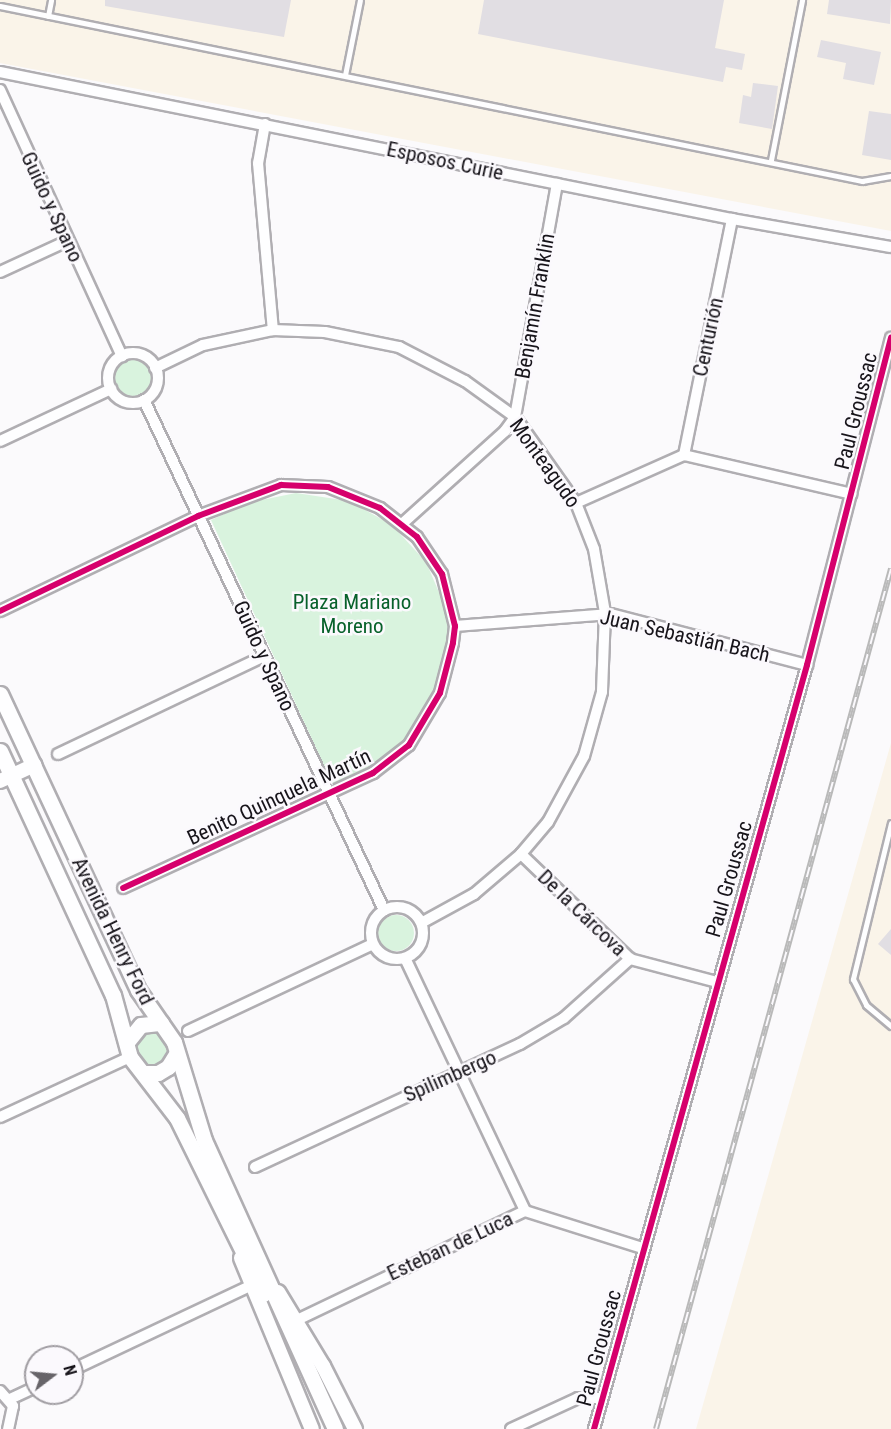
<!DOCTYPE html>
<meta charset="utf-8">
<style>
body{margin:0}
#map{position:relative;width:891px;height:1429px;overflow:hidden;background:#fbfafc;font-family:"Roboto Condensed",sans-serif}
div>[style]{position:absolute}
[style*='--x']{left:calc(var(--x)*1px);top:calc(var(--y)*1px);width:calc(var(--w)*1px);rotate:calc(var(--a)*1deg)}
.industrial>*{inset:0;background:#faf4e9}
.green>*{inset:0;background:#d9f3de}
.round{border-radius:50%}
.building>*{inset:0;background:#e1dee3}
.roads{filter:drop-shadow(2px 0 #b0aeb2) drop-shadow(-2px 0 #b0aeb2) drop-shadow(0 2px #b0aeb2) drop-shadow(0 -2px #b0aeb2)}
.service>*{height:5px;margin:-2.5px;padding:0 2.5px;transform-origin:2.5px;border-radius:2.5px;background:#fefeff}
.minor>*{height:10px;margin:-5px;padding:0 5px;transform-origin:5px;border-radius:5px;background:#fefeff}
.minor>.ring{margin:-5px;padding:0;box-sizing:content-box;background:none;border:10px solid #fefeff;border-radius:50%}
.tertiary>*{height:14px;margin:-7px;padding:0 7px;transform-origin:7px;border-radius:7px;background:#fefeff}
.secondary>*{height:15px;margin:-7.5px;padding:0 7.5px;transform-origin:7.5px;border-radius:7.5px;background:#fefeff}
.rail>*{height:6px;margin-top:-3px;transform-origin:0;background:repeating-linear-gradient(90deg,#fbf9fd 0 11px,#b9b9b9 0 22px);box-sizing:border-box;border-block:2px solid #b9b9b9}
.cycleway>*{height:6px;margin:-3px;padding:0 3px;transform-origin:3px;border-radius:3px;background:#d6006c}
span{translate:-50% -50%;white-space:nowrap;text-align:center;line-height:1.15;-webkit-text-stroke:5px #fbf9fd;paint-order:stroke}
.street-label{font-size:21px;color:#17141a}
.park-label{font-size:21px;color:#08612b}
.north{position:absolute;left:24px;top:1345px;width:60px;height:60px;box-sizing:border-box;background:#fbf9fd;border:2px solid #a09da2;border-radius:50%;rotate:74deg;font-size:16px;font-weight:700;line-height:24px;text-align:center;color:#17141a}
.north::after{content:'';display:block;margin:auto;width:21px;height:27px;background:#676469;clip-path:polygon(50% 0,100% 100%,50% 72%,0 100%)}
</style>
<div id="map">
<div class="industrial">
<i style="clip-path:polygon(0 0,891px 0,891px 231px,0 63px)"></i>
<i style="clip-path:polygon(891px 743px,891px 1429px,696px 1429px,734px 1296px)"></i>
</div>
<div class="green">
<i class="round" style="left:115px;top:360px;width:36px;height:36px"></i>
<i style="clip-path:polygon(296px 493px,349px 501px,392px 525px,426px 562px,444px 604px,449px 631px,447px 658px,430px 707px,414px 733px,393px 755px,371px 770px,334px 787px,211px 520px,251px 502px)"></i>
<i class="round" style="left:378px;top:915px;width:36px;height:36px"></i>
<i class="round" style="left:134px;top:1031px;width:34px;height:34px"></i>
</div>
<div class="building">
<i style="clip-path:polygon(105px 0,291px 0,284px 37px,105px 6px)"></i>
<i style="clip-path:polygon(484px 0,724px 0,715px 48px,745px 54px,742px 70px,726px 67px,723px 82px,478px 34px)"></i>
<i style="clip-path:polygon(829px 0,891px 0,890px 24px,827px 14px)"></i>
<i style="clip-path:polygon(821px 40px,881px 52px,874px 85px,843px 79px,846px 63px,817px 57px)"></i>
<i style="clip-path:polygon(753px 83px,778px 86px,772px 129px,739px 123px,743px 95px,751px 97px)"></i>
<i style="clip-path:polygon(869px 111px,891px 114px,891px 160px,862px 155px)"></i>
<i style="clip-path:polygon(891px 929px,891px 955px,878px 944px)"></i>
</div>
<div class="roads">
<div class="service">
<i style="--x:0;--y:6;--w:880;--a:11.48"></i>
<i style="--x:862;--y:181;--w:29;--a:-10"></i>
<i style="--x:48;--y:16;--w:16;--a:-79"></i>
<i style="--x:345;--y:75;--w:76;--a:-78.7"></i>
<i style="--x:771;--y:160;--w:163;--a:-79"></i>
<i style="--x:891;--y:823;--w:161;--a:103.7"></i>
<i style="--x:853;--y:979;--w:29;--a:63"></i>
<i style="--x:866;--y:1005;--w:33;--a:40"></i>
</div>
<div class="minor">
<i style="--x:0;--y:72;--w:747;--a:11.36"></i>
<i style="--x:732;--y:219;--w:161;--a:10"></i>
<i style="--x:0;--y:90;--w:293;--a:65.4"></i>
<i style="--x:265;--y:124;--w:40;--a:100"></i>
<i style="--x:258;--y:163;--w:168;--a:84.9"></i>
<i style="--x:0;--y:272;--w:74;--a:-24.8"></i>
<i class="ring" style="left:108px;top:353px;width:40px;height:40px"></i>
<i style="--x:155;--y:368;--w:53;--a:-25.6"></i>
<i style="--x:203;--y:345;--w:72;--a:-12.1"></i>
<i style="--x:273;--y:330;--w:52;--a:2.2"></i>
<i style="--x:325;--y:332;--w:76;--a:11.5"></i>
<i style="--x:399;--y:347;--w:74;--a:27.3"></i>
<i style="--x:465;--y:381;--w:62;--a:35.8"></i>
<i style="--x:515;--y:417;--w:105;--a:54.7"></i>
<i style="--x:576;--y:503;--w:49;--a:68.6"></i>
<i style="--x:594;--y:549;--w:65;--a:80.2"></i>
<i style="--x:605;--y:613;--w:79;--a:92.2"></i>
<i style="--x:602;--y:692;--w:66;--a:105.7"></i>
<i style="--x:584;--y:756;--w:75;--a:118.6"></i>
<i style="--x:548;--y:822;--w:42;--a:130.2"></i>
<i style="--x:521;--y:854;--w:62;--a:139.6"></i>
<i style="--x:474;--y:894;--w:60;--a:151.3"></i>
<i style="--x:144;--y:400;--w:564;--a:64.8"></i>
<i style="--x:0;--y:441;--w:123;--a:-25.1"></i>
<i style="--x:684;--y:455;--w:241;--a:-78.5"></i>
<i style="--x:576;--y:503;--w:118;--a:-24"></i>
<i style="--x:684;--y:455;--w:172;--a:13.1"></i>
<i style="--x:403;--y:523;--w:137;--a:-42"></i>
<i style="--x:505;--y:431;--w:17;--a:-54"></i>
<i style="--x:515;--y:417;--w:237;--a:-79.8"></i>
<i style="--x:0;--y:611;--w:220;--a:-25.6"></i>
<i style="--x:198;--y:516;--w:89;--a:-20.5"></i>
<i style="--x:281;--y:485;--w:47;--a:2.4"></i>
<i style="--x:328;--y:487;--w:56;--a:22"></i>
<i style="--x:380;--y:508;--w:47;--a:38.1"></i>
<i style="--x:417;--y:537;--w:45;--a:56"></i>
<i style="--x:442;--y:574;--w:54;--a:76"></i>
<i style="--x:455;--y:626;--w:17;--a:97"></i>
<i style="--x:453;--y:643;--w:52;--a:104.6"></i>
<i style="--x:440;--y:693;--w:61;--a:120.8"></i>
<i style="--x:409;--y:745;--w:46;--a:142.1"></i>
<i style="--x:373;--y:773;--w:275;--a:155.3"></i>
<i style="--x:455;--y:626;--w:156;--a:-4.4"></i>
<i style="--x:611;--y:614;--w:203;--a:14.6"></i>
<i style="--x:58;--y:754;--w:228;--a:-25.4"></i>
<i style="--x:521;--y:854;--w:151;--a:43.9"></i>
<i style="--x:630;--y:959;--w:90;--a:14.8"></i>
<i class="ring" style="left:371px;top:907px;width:42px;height:42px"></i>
<i style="--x:405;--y:958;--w:280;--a:64.6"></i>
<i style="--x:188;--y:1031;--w:204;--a:-25.2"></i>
<i style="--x:0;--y:1117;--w:143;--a:-24.8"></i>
<i style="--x:255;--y:1167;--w:292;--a:-24.9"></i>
<i style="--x:520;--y:1044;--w:51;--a:-30.6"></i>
<i style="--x:564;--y:1018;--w:89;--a:-41.8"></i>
<i style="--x:297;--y:1320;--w:253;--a:-25.6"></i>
<i style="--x:525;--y:1211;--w:123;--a:17.5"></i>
<i style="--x:72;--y:1370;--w:197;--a:-25.3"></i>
<i style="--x:0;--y:1391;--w:20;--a:49"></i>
<i style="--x:13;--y:1406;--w:24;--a:102"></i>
<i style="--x:10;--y:1399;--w:29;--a:-25"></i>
<i style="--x:511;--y:1429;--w:74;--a:-24.8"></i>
<i style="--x:578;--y:1398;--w:24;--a:0"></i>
<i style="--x:594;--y:1429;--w:793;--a:-74.42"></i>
<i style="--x:807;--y:665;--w:338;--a:-75.6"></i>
</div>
<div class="tertiary">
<i style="--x:0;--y:781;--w:38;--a:-25"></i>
<i style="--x:241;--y:1258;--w:185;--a:67.5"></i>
<i style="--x:278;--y:1292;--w:87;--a:58.7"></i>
<i style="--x:323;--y:1366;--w:71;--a:63.1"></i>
</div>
<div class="secondary">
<i style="--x:0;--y:694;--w:327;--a:65"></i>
<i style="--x:138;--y:990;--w:63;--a:55.3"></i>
<i style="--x:174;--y:1042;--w:102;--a:73"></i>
<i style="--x:204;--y:1140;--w:317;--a:65.6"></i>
<i style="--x:0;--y:751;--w:269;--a:65.2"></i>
<i style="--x:113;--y:995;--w:64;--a:74.7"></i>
<i style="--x:130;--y:1057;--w:77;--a:52.4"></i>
<i style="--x:177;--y:1118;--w:196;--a:63.7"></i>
<i style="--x:127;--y:1042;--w:22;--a:-51"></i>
<i style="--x:141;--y:1025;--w:20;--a:-6"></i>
<i style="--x:146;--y:1073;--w:12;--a:0"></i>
<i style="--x:158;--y:1073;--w:12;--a:-31"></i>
<i style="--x:168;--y:1067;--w:15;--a:-58"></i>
</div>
</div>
<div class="rail">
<i style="--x:656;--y:1429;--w:892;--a:-74.72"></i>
</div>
<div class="cycleway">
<i style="--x:0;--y:611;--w:220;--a:-25.6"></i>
<i style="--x:198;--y:516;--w:89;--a:-20.5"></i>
<i style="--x:281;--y:485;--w:47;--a:2.4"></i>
<i style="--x:328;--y:487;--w:56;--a:22"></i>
<i style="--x:380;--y:508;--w:47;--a:38.1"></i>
<i style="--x:417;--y:537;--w:45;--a:56"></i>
<i style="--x:442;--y:574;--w:54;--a:76"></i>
<i style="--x:455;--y:626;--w:17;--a:97"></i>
<i style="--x:453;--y:643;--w:52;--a:104.6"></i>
<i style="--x:440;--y:693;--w:61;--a:120.8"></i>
<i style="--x:409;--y:745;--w:46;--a:142.1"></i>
<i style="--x:373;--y:773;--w:275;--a:155.3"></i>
<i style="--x:594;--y:1429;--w:793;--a:-74.42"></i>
<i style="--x:807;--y:665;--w:338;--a:-75.6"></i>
</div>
<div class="street-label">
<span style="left:445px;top:161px;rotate:12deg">Esposos Curie</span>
<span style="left:52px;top:207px;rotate:65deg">Guido y Spano</span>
<span style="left:535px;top:306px;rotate:-80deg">Benjamín Franklin</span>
<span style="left:708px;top:337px;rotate:-78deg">Centurión</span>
<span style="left:856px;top:411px;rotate:-76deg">Paul Groussac</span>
<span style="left:545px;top:463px;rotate:54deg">Monteagudo</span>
<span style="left:685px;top:636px;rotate:13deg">Juan Sebastián Bach</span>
<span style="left:264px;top:656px;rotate:65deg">Guido y Spano</span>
<span style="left:279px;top:797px;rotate:-25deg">Benito Quinquela Martín</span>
<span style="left:729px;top:879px;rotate:-74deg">Paul Groussac</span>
<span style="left:582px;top:913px;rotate:44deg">De la Cárcova</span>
<span style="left:113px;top:931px;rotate:64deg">Avenida Henry Ford</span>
<span style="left:450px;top:1076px;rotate:-24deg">Spilimbergo</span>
<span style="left:450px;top:1246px;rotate:-25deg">Esteban de Luca</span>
<span style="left:599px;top:1348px;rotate:-75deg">Paul Groussac</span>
</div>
<div class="park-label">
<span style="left:352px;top:614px">Plaza Mariano<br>Moreno</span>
</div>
<div class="north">N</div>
</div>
